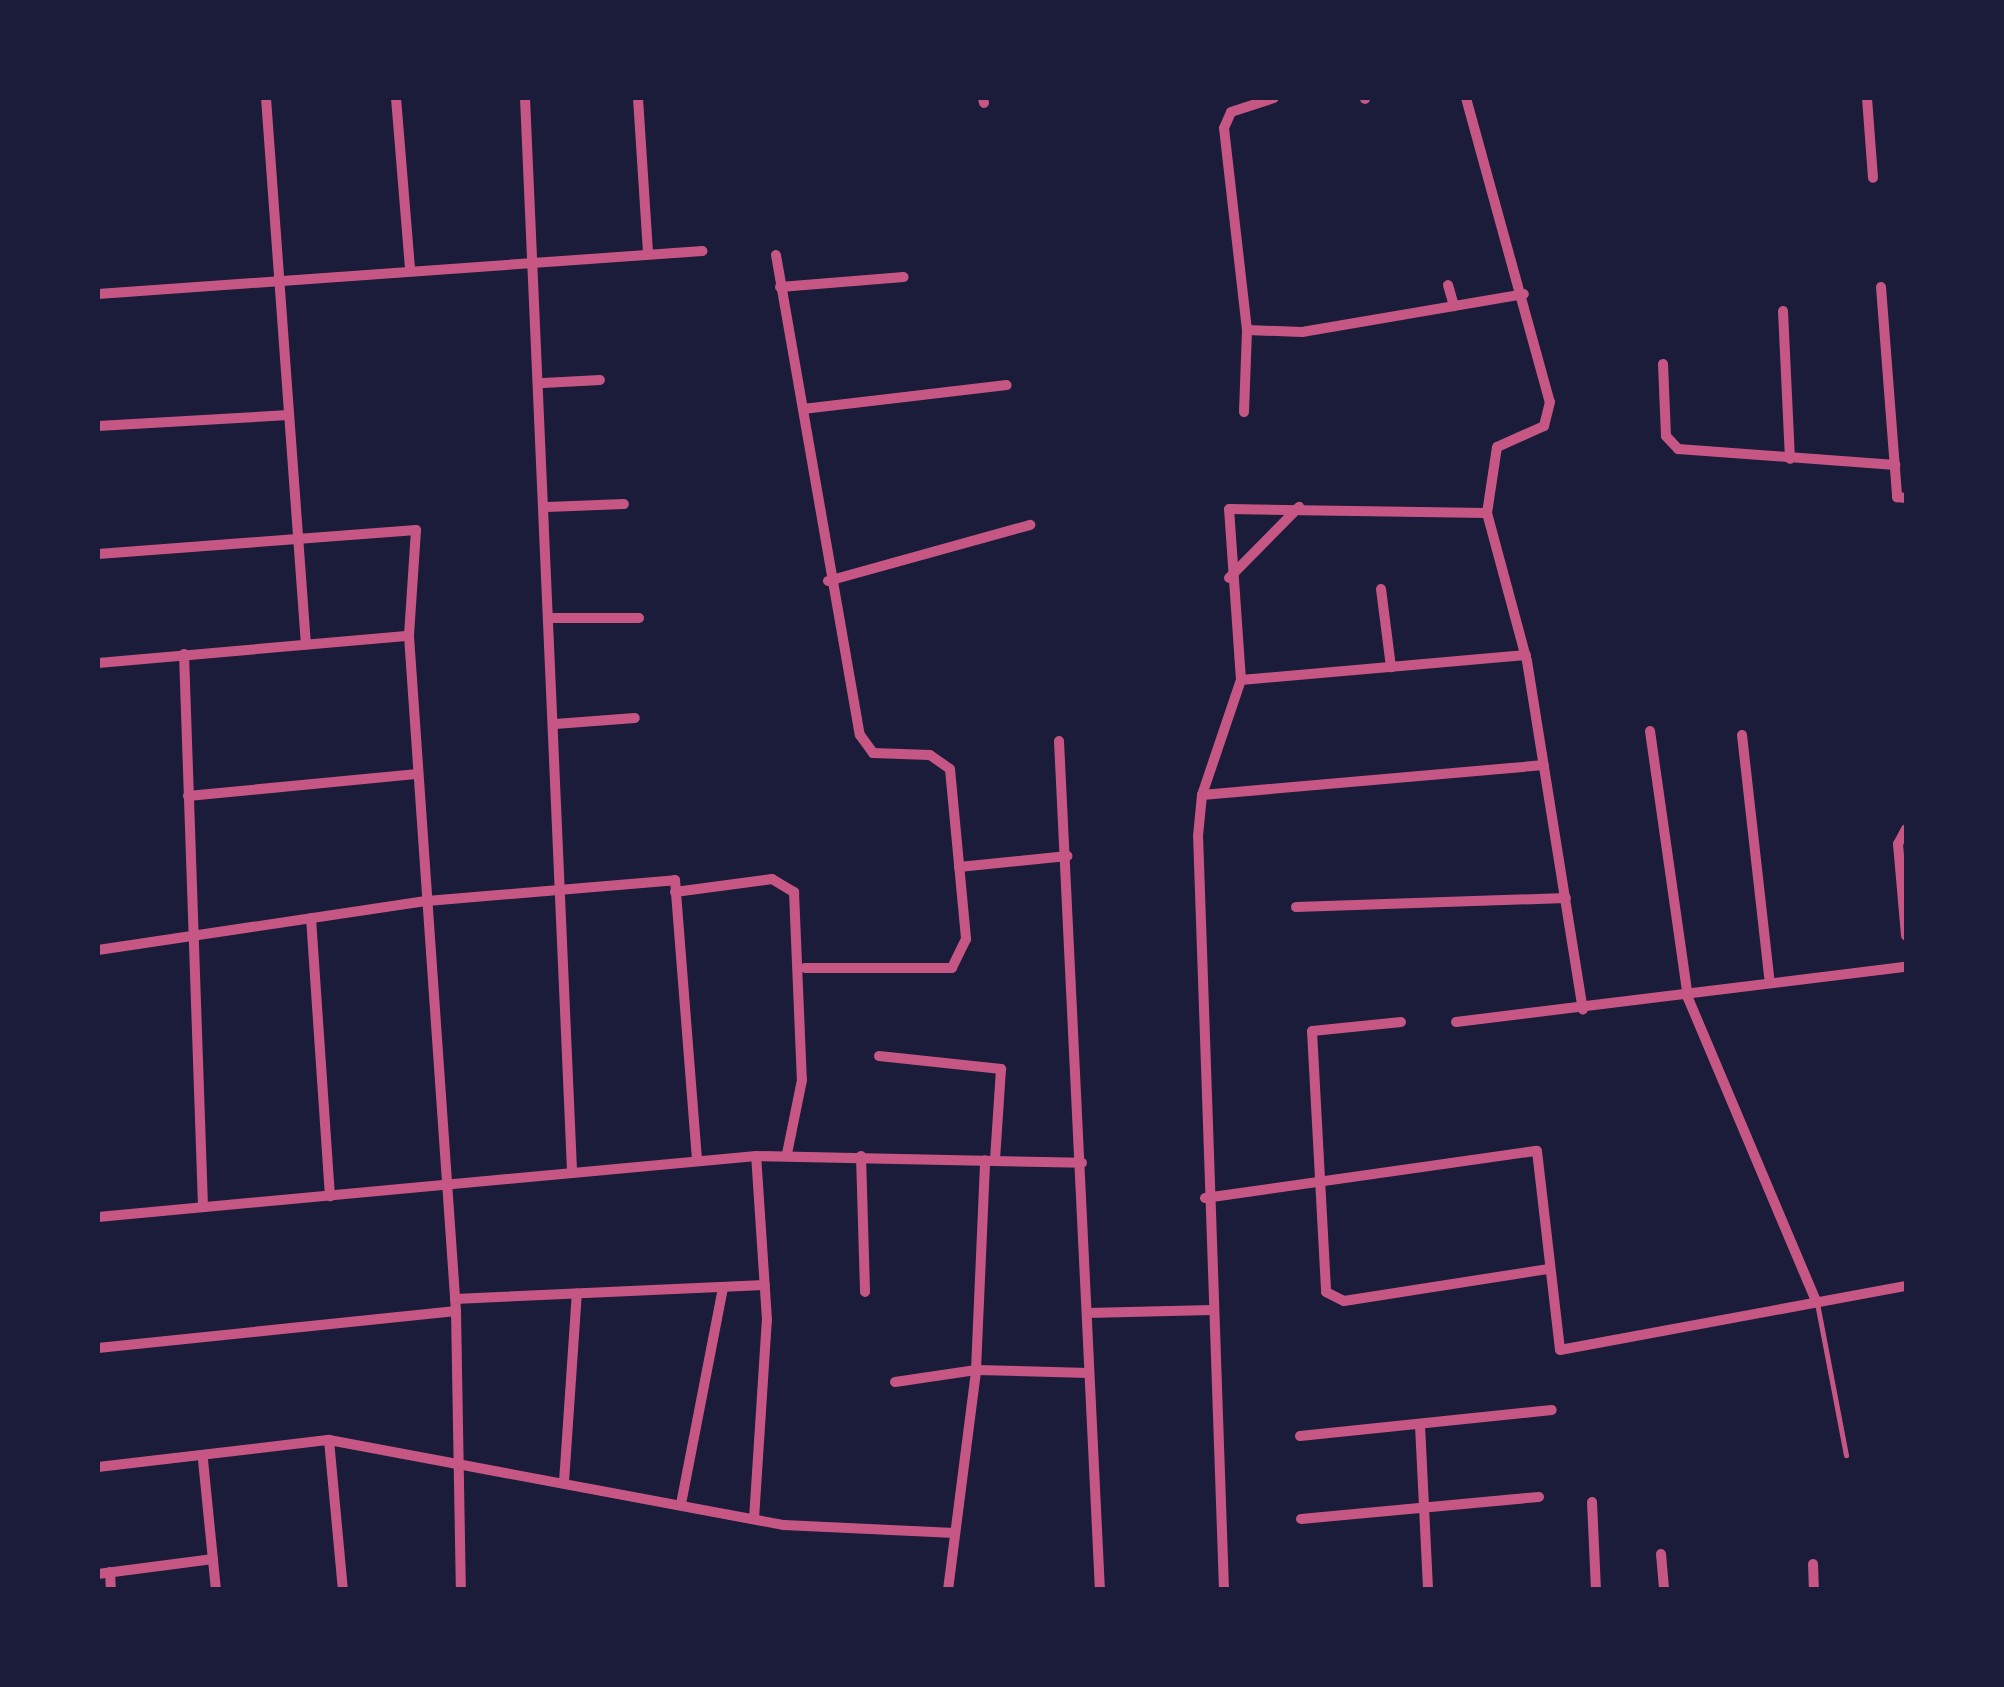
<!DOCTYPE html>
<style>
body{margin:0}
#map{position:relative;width:2004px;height:1687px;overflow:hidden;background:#1b1b3a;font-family:"Space Grotesk",sans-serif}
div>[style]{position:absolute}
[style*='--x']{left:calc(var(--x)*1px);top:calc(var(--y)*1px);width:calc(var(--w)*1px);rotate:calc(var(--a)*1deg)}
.service>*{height:5px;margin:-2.5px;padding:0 2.5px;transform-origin:2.5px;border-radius:2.5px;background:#c65784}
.minor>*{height:10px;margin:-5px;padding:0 5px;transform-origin:5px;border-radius:5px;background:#c65784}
span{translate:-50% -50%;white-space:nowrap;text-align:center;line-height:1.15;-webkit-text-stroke:10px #1b1b3a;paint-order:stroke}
.frame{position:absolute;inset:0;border:100px solid #1b1b3a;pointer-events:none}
</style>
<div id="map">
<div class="service">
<i style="--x:1817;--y:1303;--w:155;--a:79.2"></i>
</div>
<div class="minor">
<i style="--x:266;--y:98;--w:548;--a:85.82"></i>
<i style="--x:396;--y:98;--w:173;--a:85.3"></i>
<i style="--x:525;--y:98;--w:1072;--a:87.49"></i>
<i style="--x:638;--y:98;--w:156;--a:86.3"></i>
<i style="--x:983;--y:98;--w:5;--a:79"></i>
<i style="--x:1365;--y:98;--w:1;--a:90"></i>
<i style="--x:1466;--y:98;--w:315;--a:74.6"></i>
<i style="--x:1550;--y:402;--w:25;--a:104"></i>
<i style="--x:1544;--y:426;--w:51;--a:155.9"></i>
<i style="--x:1497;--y:447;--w:67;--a:98.6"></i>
<i style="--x:1487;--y:513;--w:153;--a:74.9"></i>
<i style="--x:1527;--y:661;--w:353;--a:80.9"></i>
<i style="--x:1867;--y:98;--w:80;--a:85.7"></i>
<i style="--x:776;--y:255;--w:487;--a:80.1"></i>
<i style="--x:860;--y:735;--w:22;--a:54"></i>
<i style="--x:873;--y:753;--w:57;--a:2"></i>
<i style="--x:930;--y:755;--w:24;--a:35"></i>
<i style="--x:950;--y:769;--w:171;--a:84.6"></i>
<i style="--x:966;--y:939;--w:32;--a:116"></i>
<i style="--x:952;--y:968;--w:147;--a:180"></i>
<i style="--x:1448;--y:285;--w:22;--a:74"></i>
<i style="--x:780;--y:287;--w:124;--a:-4.6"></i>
<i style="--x:1881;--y:287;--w:211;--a:85.6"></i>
<i style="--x:1897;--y:497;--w:9;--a:6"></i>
<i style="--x:98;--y:294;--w:606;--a:-4.07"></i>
<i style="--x:1783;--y:311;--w:148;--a:87.3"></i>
<i style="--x:1247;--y:330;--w:55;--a:2.1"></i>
<i style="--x:1302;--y:332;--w:225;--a:-9.7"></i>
<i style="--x:1663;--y:364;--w:72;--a:87.6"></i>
<i style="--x:1666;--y:436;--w:18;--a:47"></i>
<i style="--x:1678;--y:449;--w:218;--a:4.2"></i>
<i style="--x:543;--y:383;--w:57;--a:-3"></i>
<i style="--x:803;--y:409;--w:205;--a:-6.7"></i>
<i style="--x:1244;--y:412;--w:82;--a:-87.9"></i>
<i style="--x:1247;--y:330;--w:203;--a:-96.5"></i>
<i style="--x:1224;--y:128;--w:17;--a:-66"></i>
<i style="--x:1231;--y:112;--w:45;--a:-18"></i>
<i style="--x:98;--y:426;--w:191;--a:-3.3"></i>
<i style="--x:547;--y:507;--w:77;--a:-2.2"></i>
<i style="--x:98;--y:554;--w:319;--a:-4.3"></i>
<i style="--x:416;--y:530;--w:106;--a:93.8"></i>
<i style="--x:409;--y:636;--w:677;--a:86.02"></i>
<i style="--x:456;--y:1311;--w:279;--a:89"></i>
<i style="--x:1229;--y:578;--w:100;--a:-45.4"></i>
<i style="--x:828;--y:581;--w:210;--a:-15.5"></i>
<i style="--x:1381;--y:589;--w:79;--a:82.7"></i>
<i style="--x:552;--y:618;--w:87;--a:0"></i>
<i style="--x:184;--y:654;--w:553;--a:88.03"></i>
<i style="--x:98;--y:663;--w:312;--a:-5"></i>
<i style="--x:1241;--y:680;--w:286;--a:-5"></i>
<i style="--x:555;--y:724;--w:80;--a:-4.3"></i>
<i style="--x:1650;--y:731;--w:270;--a:81.9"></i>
<i style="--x:1688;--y:998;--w:331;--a:67.1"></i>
<i style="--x:1742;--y:735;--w:244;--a:83.6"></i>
<i style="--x:1059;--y:741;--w:850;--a:87.24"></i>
<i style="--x:1202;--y:795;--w:343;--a:-5"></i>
<i style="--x:188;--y:796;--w:231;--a:-5.5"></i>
<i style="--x:1906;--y:829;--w:17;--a:118"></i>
<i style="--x:1898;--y:844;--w:92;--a:85"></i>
<i style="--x:959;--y:867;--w:109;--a:-5.8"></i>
<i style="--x:675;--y:892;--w:98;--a:-7.6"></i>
<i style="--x:772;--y:879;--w:26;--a:31"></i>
<i style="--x:794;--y:892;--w:188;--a:87.6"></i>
<i style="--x:802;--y:1080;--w:76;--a:101.5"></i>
<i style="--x:1296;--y:907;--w:270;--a:-1.9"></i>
<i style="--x:311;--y:918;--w:279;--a:86.1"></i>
<i style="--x:98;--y:950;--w:333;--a:-8.5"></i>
<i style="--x:427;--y:901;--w:249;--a:-4.8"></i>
<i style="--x:675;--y:880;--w:281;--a:85.5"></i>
<i style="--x:1401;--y:1022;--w:89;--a:174.2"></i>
<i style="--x:1312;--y:1031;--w:261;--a:86.9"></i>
<i style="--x:1326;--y:1292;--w:20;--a:27"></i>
<i style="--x:1344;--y:1301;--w:206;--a:-8.9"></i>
<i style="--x:1456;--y:1022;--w:453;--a:-7"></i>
<i style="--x:879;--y:1056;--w:123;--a:6.1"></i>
<i style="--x:1001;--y:1069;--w:91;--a:93.8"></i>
<i style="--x:861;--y:1156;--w:136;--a:88.3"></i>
<i style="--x:1205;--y:1198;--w:335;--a:-8.1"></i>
<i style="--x:1537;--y:1151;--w:200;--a:83.4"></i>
<i style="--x:1560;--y:1350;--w:352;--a:-10.5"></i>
<i style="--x:98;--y:1217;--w:661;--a:-5.3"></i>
<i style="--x:756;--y:1156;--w:326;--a:1.2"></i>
<i style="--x:455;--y:1299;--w:310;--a:-2.6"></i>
<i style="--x:1087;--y:1313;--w:125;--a:-1.4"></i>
<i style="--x:98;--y:1348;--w:360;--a:-5.9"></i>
<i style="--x:895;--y:1382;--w:82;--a:-8.4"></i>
<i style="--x:976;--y:1370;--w:210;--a:-87.5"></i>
<i style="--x:1420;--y:1425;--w:165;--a:87.2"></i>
<i style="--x:1300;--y:1436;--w:253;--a:-5.9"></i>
<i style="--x:329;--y:1440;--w:151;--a:84.7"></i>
<i style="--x:203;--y:1460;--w:131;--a:84.3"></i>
<i style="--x:98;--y:1467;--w:233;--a:-6.7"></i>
<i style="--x:329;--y:1440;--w:463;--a:10.6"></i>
<i style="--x:784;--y:1525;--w:171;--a:2.7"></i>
<i style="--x:564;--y:1482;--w:189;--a:-86.1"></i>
<i style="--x:1592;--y:1502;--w:88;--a:87.4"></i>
<i style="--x:681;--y:1504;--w:221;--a:-79"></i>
<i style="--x:754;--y:1519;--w:199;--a:-86.3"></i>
<i style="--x:767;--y:1320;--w:164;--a:-93.8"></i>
<i style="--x:1301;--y:1519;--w:239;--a:-5.3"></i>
<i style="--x:1661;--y:1554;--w:36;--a:85"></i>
<i style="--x:1813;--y:1564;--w:26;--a:88"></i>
<i style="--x:110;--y:1572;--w:18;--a:87"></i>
<i style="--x:98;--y:1574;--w:116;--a:-7.4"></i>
<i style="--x:948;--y:1590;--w:222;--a:-82.7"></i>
<i style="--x:976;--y:1370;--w:113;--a:1.5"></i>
<i style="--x:1224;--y:1590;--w:754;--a:-91.97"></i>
<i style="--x:1198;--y:836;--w:41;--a:-84.4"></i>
<i style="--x:1202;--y:795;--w:121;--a:-71.3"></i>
<i style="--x:1241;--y:680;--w:171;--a:-94"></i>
<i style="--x:1229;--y:509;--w:258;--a:0.9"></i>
</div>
<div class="frame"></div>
</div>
